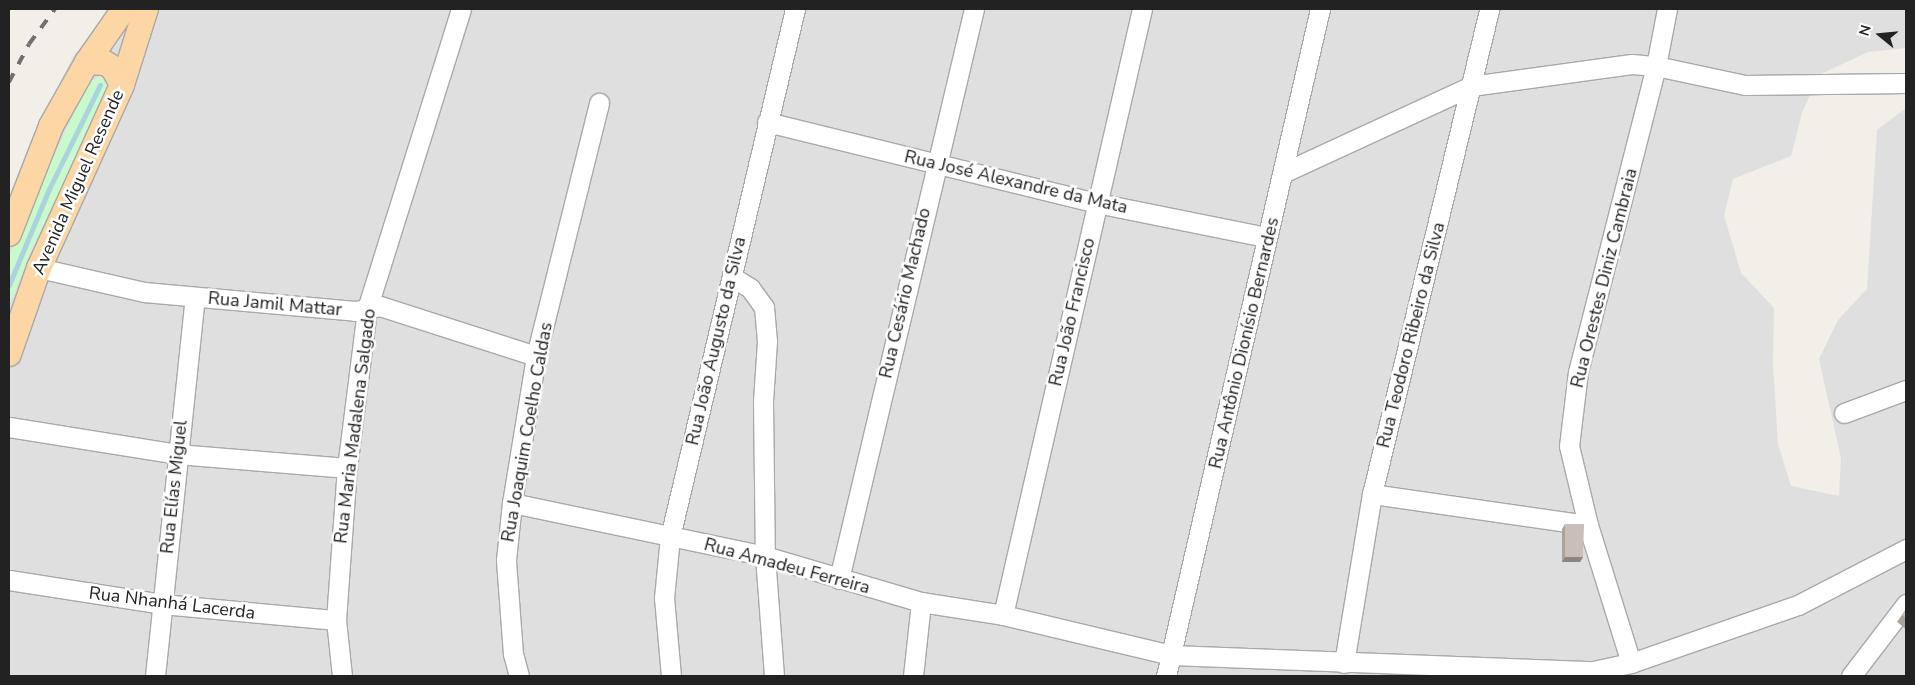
<!DOCTYPE html>
<meta charset="utf-8">
<style>
body{margin:0}
#map{position:relative;width:1915px;height:685px;overflow:hidden;background:#f2efe9;font-family:"Nunito Sans",sans-serif}
div>[style]{position:absolute}
[style*='--x']{left:calc(var(--x)*1px);top:calc(var(--y)*1px);width:calc(var(--w)*1px);rotate:calc(var(--a)*1deg)}
.residential>*{inset:0;background:#e0dfdf}
.park>*{inset:0;background:#c8facc}
.stream>*{height:5px;margin:-2.5px;padding:0 2.5px;transform-origin:2.5px;border-radius:2.5px;background:#aad3df}
.roads{filter:drop-shadow(1px 0 #a9a9a9) drop-shadow(-1px 0 #a9a9a9) drop-shadow(0 1px #a9a9a9) drop-shadow(0 -1px #a9a9a9)}
.minor>*{height:19px;margin:-9.5px;padding:0 9.5px;transform-origin:9.5px;border-radius:9.5px;background:#fff}
.major>*{height:24px;margin:-12px;padding:0 12px;transform-origin:12px;border-radius:12px;background:#fcd6a4}
.rail>*{height:4px;margin-top:-2px;transform-origin:0;background:repeating-linear-gradient(90deg,#707070 0 10px,transparent 0 20px)}
.wall>*{inset:0;background:#aba49e}
.shaded-wall>*{inset:0;background:#8b8681}
.building>*{inset:0;background:#c7bfb8}
span{translate:-50% -50%;white-space:nowrap;text-align:center;line-height:1.15;-webkit-text-stroke:5px #fff;paint-order:stroke}
.street-label{font-size:18px;color:#222}
.frame{position:absolute;inset:0;border:10px solid #222;pointer-events:none}
.north{position:absolute;left:1855px;top:10px;width:50px;height:50px;-webkit-text-stroke:4px #fff;paint-order:stroke;rotate:287deg;font-size:14px;font-weight:700;line-height:20px;text-align:center;color:#222}
.north::after{content:'';display:block;margin:auto;width:18px;height:22px;background:#222;clip-path:polygon(50% 0,100% 100%,50% 72%,0 100%)}
</style>
<div id="map">
<div class="residential">
<i style="clip-path:polygon(109px 9px,1906px 9px,1906px 48px,1868px 52px,1819px 75px,1802px 113px,1791px 156px,1733px 179px,1724px 215px,1741px 273px,1774px 308px,1773px 364px,1778px 444px,1791px 486px,1839px 496px,1841px 458px,1819px 359px,1838px 320px,1867px 289px,1877px 130px,1906px 108px,1906px 676px,9px 676px,9px 197px,30px 142px,73px 57px)"></i>
</div>
<div class="park">
<i style="clip-path:polygon(101px 76px,110px 87px,30px 253px,9px 306px,9px 257px,17px 234px,89px 82px)"></i>
</div>
<div class="stream">
<i style="--x:9;--y:285;--w:104;--a:-67.4"></i>
<i style="--x:49;--y:189;--w:116;--a:-63.9"></i>
</div>
<div class="roads">
<div class="minor">
<i style="--x:767;--y:122;--w:340;--a:13.8"></i>
<i style="--x:1097;--y:203;--w:171;--a:11.4"></i>
<i style="--x:1285;--y:172;--w:205;--a:-24.8"></i>
<i style="--x:1471;--y:86;--w:162;--a:-7.8"></i>
<i style="--x:1632;--y:64;--w:24;--a:5"></i>
<i style="--x:1656;--y:66;--w:91;--a:12.1"></i>
<i style="--x:1745;--y:85;--w:161;--a:-0.7"></i>
<i style="--x:39;--y:268;--w:108;--a:12.9"></i>
<i style="--x:144;--y:292;--w:212;--a:5.1"></i>
<i style="--x:355;--y:311;--w:25;--a:-11"></i>
<i style="--x:380;--y:306;--w:164;--a:17.8"></i>
<i style="--x:732;--y:277;--w:21;--a:31"></i>
<i style="--x:750;--y:288;--w:24;--a:54"></i>
<i style="--x:764;--y:307;--w:34;--a:85"></i>
<i style="--x:767;--y:341;--w:60;--a:93.8"></i>
<i style="--x:763;--y:401;--w:155;--a:89.3"></i>
<i style="--x:765;--y:556;--w:120;--a:85.7"></i>
<i style="--x:1844;--y:413;--w:66;--a:-20.4"></i>
<i style="--x:9;--y:427;--w:170;--a:9.1"></i>
<i style="--x:177;--y:454;--w:171;--a:4.7"></i>
<i style="--x:1372;--y:494;--w:218;--a:8.2"></i>
<i style="--x:512;--y:503;--w:258;--a:11.8"></i>
<i style="--x:765;--y:556;--w:163;--a:16.4"></i>
<i style="--x:921;--y:602;--w:83;--a:9"></i>
<i style="--x:1003;--y:615;--w:173;--a:13.4"></i>
<i style="--x:1171;--y:655;--w:422;--a:2.2"></i>
<i style="--x:1593;--y:671;--w:39;--a:-12"></i>
<i style="--x:1631;--y:663;--w:177;--a:-19.2"></i>
<i style="--x:1798;--y:605;--w:122;--a:-27.4"></i>
<i style="--x:839;--y:579;--w:586;--a:-76.68"></i>
<i style="--x:9;--y:580;--w:155;--a:8.9"></i>
<i style="--x:162;--y:604;--w:175;--a:5.3"></i>
<i style="--x:1003;--y:615;--w:622;--a:-77.08"></i>
<i style="--x:1344;--y:663;--w:171;--a:-80.6"></i>
<i style="--x:1372;--y:494;--w:499;--a:-76.4"></i>
<i style="--x:1631;--y:663;--w:145;--a:-107.3"></i>
<i style="--x:1588;--y:525;--w:81;--a:-103.5"></i>
<i style="--x:1569;--y:446;--w:75;--a:-83.1"></i>
<i style="--x:1578;--y:372;--w:316;--a:-75.7"></i>
<i style="--x:1656;--y:66;--w:58;--a:-79.1"></i>
<i style="--x:155;--y:676;--w:381;--a:-84"></i>
<i style="--x:342;--y:676;--w:56;--a:-96.1"></i>
<i style="--x:336;--y:620;--w:152;--a:-85.9"></i>
<i style="--x:347;--y:468;--w:160;--a:-82.8"></i>
<i style="--x:367;--y:309;--w:314;--a:-72.6"></i>
<i style="--x:519;--y:676;--w:23;--a:-105"></i>
<i style="--x:513;--y:654;--w:94;--a:-94.3"></i>
<i style="--x:506;--y:560;--w:57;--a:-84"></i>
<i style="--x:512;--y:503;--w:149;--a:-80.7"></i>
<i style="--x:536;--y:356;--w:261;--a:-76"></i>
<i style="--x:671;--y:676;--w:78;--a:-95.1"></i>
<i style="--x:664;--y:598;--w:61;--a:-84.4"></i>
<i style="--x:670;--y:537;--w:543;--a:-76.68"></i>
<i style="--x:913;--y:676;--w:74;--a:-83.8"></i>
<i style="--x:1166;--y:676;--w:685;--a:-77"></i>
<i style="--x:1851;--y:676;--w:91;--a:-52.6"></i>
</div>
<div class="major">
<i style="--x:87;--y:62;--w:18;--a:3"></i>
<i style="--x:105;--y:63;--w:9;--a:32"></i>
<i style="--x:113;--y:68;--w:19;--a:62"></i>
<i style="--x:9;--y:234;--w:116;--a:-68.7"></i>
<i style="--x:51;--y:126;--w:73;--a:-60.6"></i>
<i style="--x:87;--y:62;--w:65;--a:-55.1"></i>
<i style="--x:9;--y:354;--w:91;--a:-70.8"></i>
<i style="--x:39;--y:268;--w:201;--a:-65.6"></i>
<i style="--x:122;--y:85;--w:80;--a:-72.5"></i>
</div>
</div>
<div class="rail">
<i style="--x:9;--y:82;--w:43;--a:-62.2"></i>
<i style="--x:29;--y:44;--w:44;--a:-53.4"></i>
</div>
<div class="wall">
<i style="clip-path:polygon(1565px 524px,1583px 557px,1580px 562px,1562px 562px,1562px 529px)"></i>
<i style="clip-path:polygon(1906px 609px,1906px 629px,1897px 622px)"></i>
</div>
<div class="shaded-wall">
<i style="clip-path:polygon(1565px 557px,1583px 557px,1580px 562px,1562px 562px)"></i>
</div>
<div class="building">
<i style="clip-path:polygon(1565px 524px,1584px 524px,1583px 557px,1565px 557px)"></i>
<i style="clip-path:polygon(1906px 609px,1906px 618px,1902px 615px)"></i>
</div>
<div class="street-label">
<span style="left:78px;top:182px;rotate:-66deg">Avenida Miguel Resende</span>
<span style="left:1016px;top:182px;rotate:13deg">Rua José Alexandre da Mata</span>
<span style="left:1604px;top:278px;rotate:-76deg">Rua Orestes Diniz Cambraia</span>
<span style="left:905px;top:293px;rotate:-77deg">Rua Cesário Machado</span>
<span style="left:275px;top:304px;rotate:5deg">Rua Jamil Mattar</span>
<span style="left:1072px;top:312px;rotate:-77deg">Rua João Francisco</span>
<span style="left:1411px;top:335px;rotate:-76deg">Rua Teodoro Ribeiro da Silva</span>
<span style="left:716px;top:341px;rotate:-77deg">Rua João Augusto da Silva</span>
<span style="left:1244px;top:343px;rotate:-77deg">Rua Antônio Dionísio Bernardes</span>
<span style="left:355px;top:426px;rotate:-83deg">Rua Maria Madalena Salgado</span>
<span style="left:527px;top:432px;rotate:-80deg">Rua Joaquim Coelho Caldas</span>
<span style="left:174px;top:487px;rotate:-84deg">Rua Elías Miguel</span>
<span style="left:787px;top:566px;rotate:15deg">Rua Amadeu Ferreira</span>
<span style="left:172px;top:603px;rotate:7deg">Rua Nhanhá Lacerda</span>
</div>
<div class="frame"></div>
<div class="north">N</div>
</div>
